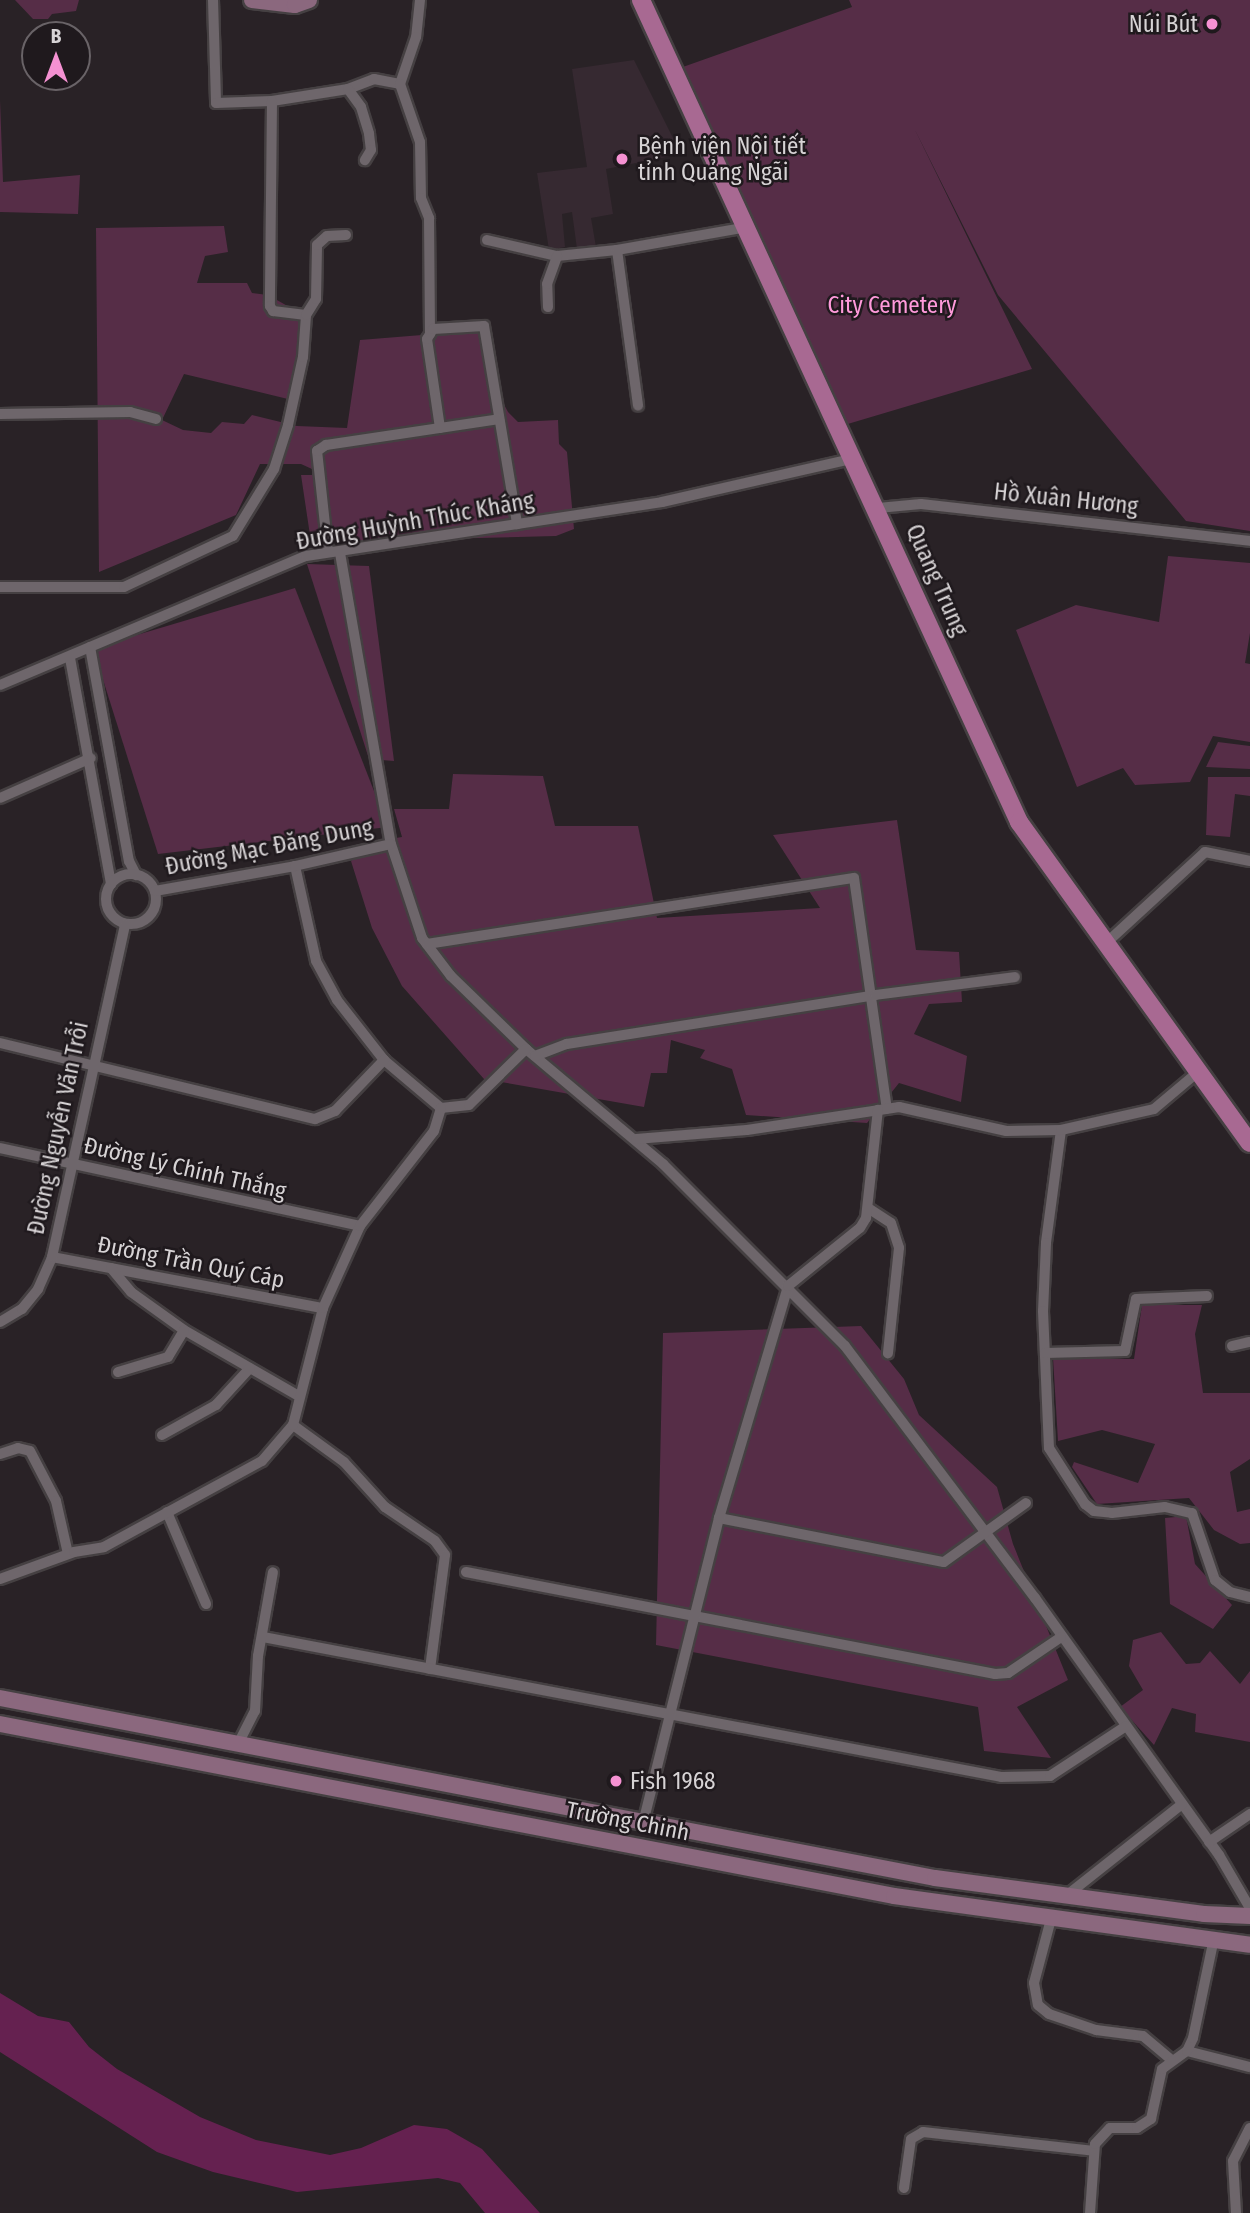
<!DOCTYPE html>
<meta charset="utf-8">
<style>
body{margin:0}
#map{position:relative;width:1250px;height:2213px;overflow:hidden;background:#292226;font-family:"Fira Sans Condensed",sans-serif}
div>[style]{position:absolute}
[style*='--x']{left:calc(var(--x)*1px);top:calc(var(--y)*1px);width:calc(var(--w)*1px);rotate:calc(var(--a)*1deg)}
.built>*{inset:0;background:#362931}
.green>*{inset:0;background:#562d47}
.water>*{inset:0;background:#652150}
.roads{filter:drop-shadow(2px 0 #454042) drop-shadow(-2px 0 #454042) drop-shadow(0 2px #454042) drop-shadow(0 -2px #454042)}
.street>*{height:10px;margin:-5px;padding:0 5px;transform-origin:5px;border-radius:5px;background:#6e666b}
.street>.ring{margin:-5px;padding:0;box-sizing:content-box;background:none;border:10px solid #6e666b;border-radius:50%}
.secondary>*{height:16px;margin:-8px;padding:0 8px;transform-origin:8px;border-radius:8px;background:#8b687e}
.primary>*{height:18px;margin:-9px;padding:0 9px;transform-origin:9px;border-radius:9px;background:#a86992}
.dots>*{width:19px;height:19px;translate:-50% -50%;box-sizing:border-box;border:4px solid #1f191d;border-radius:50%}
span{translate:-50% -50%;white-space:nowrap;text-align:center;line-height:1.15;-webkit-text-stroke:5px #1f191d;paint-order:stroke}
.poi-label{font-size:23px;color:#d7d3d5}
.right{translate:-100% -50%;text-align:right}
.left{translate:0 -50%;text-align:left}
.park-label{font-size:23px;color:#ff9adb}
.street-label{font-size:23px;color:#d7d3d5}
.north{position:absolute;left:21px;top:21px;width:70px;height:70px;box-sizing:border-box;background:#1f191d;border:2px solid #696367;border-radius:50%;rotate:0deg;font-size:19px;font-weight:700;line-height:28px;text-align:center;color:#d7d3d5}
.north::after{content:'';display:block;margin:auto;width:24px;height:32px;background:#f591d2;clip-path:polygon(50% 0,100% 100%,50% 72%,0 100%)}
</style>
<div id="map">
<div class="built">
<i style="clip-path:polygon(634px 60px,681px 154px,606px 169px,613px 214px,591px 218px,596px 247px,577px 249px,572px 212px,562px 214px,565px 247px,549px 250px,537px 173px,587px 167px,572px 69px)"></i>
</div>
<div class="green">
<i style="clip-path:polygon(15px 0,79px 0,76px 11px,52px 14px,48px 19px,33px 19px)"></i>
<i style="clip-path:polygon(849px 0,1250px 0,1250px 531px,1186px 521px,998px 295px,915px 130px,1032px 369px,841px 426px,680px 68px,852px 7px)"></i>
<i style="clip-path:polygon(0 100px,3px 182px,80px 175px,78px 214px,0 212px)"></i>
<i style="clip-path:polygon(224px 226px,228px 252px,205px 256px,197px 283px,247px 283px,252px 293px,268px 295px,307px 317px,292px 400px,184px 374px,162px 420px,183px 430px,211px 433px,222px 422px,244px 424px,252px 415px,297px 426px,347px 428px,360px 340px,484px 330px,499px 395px,508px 412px,518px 422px,558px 420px,559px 444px,567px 452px,574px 529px,556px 536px,311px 542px,301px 475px,312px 475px,312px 469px,301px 464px,260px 464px,236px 515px,99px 572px,96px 228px)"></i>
<i style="clip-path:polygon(1168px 556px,1250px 563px,1250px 633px,1245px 663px,1250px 664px,1250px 742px,1213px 736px,1190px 782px,1135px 785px,1123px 768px,1077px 787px,1016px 630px,1076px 605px,1159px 622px)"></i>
<i style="clip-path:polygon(307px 564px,369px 566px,394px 761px,369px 759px)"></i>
<i style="clip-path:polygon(295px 588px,388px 827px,158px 854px,93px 648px)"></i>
<i style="clip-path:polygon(1218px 742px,1250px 746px,1250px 769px,1206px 767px)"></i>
<i style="clip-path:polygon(453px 774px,543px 776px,555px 826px,638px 826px,657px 918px,820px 908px,773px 835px,897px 820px,916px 950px,959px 952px,962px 1002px,929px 1004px,914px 1034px,967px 1056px,961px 1102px,899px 1083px,867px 1123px,746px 1115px,732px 1069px,700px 1058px,705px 1050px,671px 1040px,667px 1073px,651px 1073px,644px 1107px,484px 1079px,402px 986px,372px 928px,351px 861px,370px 842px,402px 837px,394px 809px,449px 809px)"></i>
<i style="clip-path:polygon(1208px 777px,1250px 777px,1250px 796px,1235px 794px,1230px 837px,1206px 835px)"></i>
<i style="clip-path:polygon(1142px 1305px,1202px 1305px,1195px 1334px,1203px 1393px,1250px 1393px,1250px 1459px,1230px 1472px,1237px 1512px,1250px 1509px,1250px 1543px,1240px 1544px,1214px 1530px,1189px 1498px,1097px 1504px,1072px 1467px,1074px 1462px,1138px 1483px,1155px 1444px,1102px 1430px,1058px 1441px,1053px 1358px,1134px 1359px)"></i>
<i style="clip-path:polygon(861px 1326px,904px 1379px,919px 1415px,997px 1487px,1013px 1544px,1068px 1680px,1017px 1707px,1051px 1758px,984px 1751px,978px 1707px,656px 1645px,663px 1333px)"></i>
<i style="clip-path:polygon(1186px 1516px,1195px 1564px,1232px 1605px,1213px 1629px,1170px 1604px,1165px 1518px)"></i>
<i style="clip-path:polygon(1161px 1632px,1186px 1664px,1200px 1663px,1210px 1651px,1240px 1684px,1250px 1671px,1250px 1742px,1195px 1732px,1196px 1714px,1172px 1708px,1154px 1745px,1120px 1707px,1143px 1690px,1129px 1666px,1133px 1640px)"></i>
</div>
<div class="water">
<i style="clip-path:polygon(0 1993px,38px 2016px,69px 2022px,89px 2047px,117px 2069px,200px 2117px,256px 2140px,330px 2155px,361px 2148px,414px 2125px,447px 2129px,482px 2149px,540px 2213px,485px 2213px,460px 2183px,438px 2178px,297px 2192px,213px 2172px,157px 2152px,0 2052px)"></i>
</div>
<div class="roads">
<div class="street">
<i style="--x:213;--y:0;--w:103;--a:88.3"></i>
<i style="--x:216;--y:103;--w:56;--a:-2"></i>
<i style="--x:272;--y:101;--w:77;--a:-9"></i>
<i style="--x:348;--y:89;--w:28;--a:-21"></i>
<i style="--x:374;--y:79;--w:26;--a:11"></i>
<i style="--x:420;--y:0;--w:37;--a:96"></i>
<i style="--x:416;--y:37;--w:50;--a:108.8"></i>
<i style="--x:400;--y:84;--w:61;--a:71"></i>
<i style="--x:420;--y:142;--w:56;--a:89"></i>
<i style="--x:421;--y:198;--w:22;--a:68"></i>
<i style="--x:429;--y:218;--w:116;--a:89.5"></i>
<i style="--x:348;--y:89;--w:22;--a:54"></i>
<i style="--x:361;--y:107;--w:28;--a:73"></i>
<i style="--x:369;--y:134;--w:16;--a:83"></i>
<i style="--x:371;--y:150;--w:12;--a:121"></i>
<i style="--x:272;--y:101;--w:205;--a:90.6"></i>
<i style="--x:270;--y:306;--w:6;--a:59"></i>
<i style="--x:273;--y:311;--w:33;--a:7"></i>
<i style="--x:487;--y:240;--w:72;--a:12.9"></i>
<i style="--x:557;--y:256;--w:60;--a:-5.7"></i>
<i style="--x:617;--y:250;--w:132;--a:-10"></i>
<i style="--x:617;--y:250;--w:157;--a:82.3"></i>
<i style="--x:548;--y:307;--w:23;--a:-92"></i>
<i style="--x:547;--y:284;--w:30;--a:-70"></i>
<i style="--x:0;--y:414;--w:130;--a:-0.9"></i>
<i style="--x:130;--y:412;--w:27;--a:15"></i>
<i style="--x:440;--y:428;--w:90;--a:-98.3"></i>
<i style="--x:427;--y:339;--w:12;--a:-59"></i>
<i style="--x:433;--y:329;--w:51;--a:-3.4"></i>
<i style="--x:484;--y:326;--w:201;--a:80.5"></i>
<i style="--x:878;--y:508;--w:43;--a:-5.3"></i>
<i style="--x:921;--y:504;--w:331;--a:6.4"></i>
<i style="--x:328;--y:552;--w:102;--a:-96.2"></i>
<i style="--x:317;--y:451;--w:11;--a:-34"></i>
<i style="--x:326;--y:445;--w:175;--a:-8.5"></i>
<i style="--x:340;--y:553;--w:295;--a:80.1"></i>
<i style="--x:391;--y:844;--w:99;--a:71.7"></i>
<i style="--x:422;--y:938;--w:48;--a:52.7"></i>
<i style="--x:451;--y:976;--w:105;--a:44.2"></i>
<i style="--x:526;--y:1049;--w:179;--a:40"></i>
<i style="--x:663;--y:1164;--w:257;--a:45"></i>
<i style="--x:845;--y:1346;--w:316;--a:53"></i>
<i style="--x:1035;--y:1598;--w:316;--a:54.4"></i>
<i style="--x:1219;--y:1855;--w:61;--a:59.7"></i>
<i style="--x:0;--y:587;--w:124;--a:0"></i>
<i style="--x:124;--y:587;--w:120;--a:-25.1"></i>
<i style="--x:233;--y:536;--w:79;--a:-58.5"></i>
<i style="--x:274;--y:469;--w:46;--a:-72.3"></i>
<i style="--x:288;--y:425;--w:70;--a:-77.6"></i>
<i style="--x:303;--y:357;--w:42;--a:-85.9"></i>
<i style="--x:306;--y:315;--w:19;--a:-58"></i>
<i style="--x:316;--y:299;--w:54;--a:-88.9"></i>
<i style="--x:317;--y:245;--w:13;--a:-42"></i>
<i style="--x:327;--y:236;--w:19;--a:-3"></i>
<i style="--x:90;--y:647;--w:218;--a:79.7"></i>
<i style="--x:129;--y:861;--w:16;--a:63"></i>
<i style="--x:70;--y:658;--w:230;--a:79.7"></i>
<i style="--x:0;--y:685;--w:332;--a:-22.9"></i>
<i style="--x:306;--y:556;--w:360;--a:-8.6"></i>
<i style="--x:662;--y:502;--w:198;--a:-12.8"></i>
<i style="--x:0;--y:798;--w:99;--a:-23.7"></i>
<i style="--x:295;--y:866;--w:97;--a:77.5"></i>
<i style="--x:316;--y:961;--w:44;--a:61.7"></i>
<i style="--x:337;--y:1000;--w:76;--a:51.9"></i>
<i style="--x:384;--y:1060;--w:75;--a:40.1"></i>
<i class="ring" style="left:106px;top:874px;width:40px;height:40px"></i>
<i style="--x:155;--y:891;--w:142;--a:-10.1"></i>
<i style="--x:295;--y:866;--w:98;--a:-12.9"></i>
<i style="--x:427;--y:944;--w:432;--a:-8.8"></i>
<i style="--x:854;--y:878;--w:233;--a:81.9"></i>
<i style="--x:1104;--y:945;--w:137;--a:-42.6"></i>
<i style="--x:1205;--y:852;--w:46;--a:11.3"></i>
<i style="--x:0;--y:1043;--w:324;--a:13.6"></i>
<i style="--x:315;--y:1119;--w:22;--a:-22"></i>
<i style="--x:335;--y:1111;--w:71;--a:-46.1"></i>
<i style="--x:535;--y:1056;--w:34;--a:-21"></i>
<i style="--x:567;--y:1044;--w:312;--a:-9"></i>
<i style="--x:875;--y:995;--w:141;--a:-7.3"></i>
<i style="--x:441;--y:1108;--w:28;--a:-6"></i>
<i style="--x:469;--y:1105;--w:80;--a:-44.5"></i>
<i style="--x:1061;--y:1130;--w:114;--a:97.6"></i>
<i style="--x:1046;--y:1243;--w:68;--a:92.5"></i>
<i style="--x:1043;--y:1311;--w:137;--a:87.5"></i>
<i style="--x:1049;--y:1448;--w:67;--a:57.3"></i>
<i style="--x:1085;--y:1504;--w:11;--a:38"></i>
<i style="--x:1094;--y:1511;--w:18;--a:6"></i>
<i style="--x:1112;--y:1513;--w:53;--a:-6.5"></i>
<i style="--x:1165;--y:1507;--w:28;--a:13"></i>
<i style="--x:1192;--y:1513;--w:71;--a:71.1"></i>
<i style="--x:1215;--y:1580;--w:19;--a:39"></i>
<i style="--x:1230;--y:1592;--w:21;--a:14"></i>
<i style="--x:636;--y:1139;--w:111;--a:-4.6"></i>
<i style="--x:747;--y:1130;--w:154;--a:-8.6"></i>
<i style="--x:899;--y:1107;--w:110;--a:12.6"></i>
<i style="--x:1006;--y:1131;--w:55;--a:-1"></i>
<i style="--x:1061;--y:1130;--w:95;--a:-12.7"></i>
<i style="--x:1154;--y:1109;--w:57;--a:-40.1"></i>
<i style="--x:0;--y:1148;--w:368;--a:12.2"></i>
<i style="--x:868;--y:1208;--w:27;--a:33"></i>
<i style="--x:891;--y:1223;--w:26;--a:72"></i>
<i style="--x:899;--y:1248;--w:106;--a:96"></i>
<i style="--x:52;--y:1257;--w:276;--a:10.7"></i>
<i style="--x:111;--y:1268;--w:31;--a:50"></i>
<i style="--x:131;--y:1292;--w:65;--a:35.6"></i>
<i style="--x:184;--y:1330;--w:130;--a:29.9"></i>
<i style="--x:0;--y:1322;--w:26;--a:-31"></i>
<i style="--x:22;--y:1309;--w:26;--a:-51"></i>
<i style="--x:38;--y:1289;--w:35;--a:-66"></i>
<i style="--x:52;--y:1257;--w:341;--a:-77.6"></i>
<i style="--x:1232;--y:1346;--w:18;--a:-13"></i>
<i style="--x:1045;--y:1353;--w:80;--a:-1.4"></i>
<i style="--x:1125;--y:1351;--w:53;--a:-78.1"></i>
<i style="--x:1136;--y:1299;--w:71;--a:-2.4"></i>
<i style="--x:118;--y:1372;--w:52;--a:-16.7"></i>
<i style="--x:168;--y:1357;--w:31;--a:-59"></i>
<i style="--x:293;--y:1425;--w:63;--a:36"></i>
<i style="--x:344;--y:1462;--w:61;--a:47.7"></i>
<i style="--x:385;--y:1507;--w:60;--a:34.2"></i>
<i style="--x:435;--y:1541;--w:17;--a:54"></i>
<i style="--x:445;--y:1555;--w:115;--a:97.5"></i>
<i style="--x:162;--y:1435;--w:62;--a:-29.1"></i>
<i style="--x:216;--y:1405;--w:50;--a:-47.4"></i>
<i style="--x:0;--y:1454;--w:19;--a:-18"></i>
<i style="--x:18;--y:1448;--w:12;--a:14"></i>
<i style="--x:30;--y:1451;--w:56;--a:62.5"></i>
<i style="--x:56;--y:1501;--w:54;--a:77.2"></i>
<i style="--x:167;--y:1512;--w:100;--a:67"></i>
<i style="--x:719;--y:1518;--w:229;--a:11.1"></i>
<i style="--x:944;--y:1562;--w:101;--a:-35.7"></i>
<i style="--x:466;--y:1572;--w:539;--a:10.91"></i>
<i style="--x:995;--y:1674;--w:13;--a:-4"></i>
<i style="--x:1008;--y:1673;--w:64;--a:-34.2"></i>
<i style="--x:0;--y:1579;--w:79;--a:-20"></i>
<i style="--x:74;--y:1552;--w:30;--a:-9"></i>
<i style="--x:104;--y:1547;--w:180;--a:-28.6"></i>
<i style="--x:262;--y:1461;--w:48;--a:-49.3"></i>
<i style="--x:293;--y:1425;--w:121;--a:-75.6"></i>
<i style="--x:323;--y:1308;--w:90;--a:-65.7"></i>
<i style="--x:360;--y:1226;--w:120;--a:-52.1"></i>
<i style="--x:434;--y:1131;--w:24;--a:-73"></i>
<i style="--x:263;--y:1637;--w:751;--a:10.74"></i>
<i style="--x:1001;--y:1777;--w:49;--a:-1.2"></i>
<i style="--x:1050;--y:1776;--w:91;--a:-33.3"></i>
<i style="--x:238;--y:1744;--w:37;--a:-63"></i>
<i style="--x:255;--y:1711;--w:55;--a:-86.9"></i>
<i style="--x:258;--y:1656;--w:85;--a:-79.9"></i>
<i style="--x:643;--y:1823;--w:314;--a:-76"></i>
<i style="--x:719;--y:1518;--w:242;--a:-73.4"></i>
<i style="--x:788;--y:1286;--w:92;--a:-38.9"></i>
<i style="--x:860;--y:1228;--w:12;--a:-59"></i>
<i style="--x:866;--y:1218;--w:109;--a:-83.7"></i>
<i style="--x:1209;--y:1842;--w:50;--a:-34.3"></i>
<i style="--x:1066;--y:1896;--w:148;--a:-38.4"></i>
<i style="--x:1051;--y:1919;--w:66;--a:104.9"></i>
<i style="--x:1034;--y:1983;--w:22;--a:80"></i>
<i style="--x:1038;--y:2005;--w:14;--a:39"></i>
<i style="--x:1049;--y:2014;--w:50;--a:18.8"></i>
<i style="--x:1096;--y:2030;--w:47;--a:7.3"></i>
<i style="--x:1143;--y:2036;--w:35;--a:40"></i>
<i style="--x:1187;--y:2051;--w:65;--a:14.3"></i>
<i style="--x:904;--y:2188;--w:49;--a:-81.9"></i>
<i style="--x:911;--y:2139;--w:14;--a:-30"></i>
<i style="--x:923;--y:2132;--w:172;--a:6.3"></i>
<i style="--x:1090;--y:2213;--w:69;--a:-85.9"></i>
<i style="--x:1095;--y:2144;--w:22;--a:-47"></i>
<i style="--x:1110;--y:2128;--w:27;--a:0"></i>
<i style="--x:1137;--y:2128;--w:17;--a:-33"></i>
<i style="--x:1151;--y:2119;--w:51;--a:-77.6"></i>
<i style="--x:1162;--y:2069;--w:31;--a:-36"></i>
<i style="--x:1187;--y:2051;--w:14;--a:-65"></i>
<i style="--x:1193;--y:2038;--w:97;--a:-78.1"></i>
<i style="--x:1236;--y:2213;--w:52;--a:-93.3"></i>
<i style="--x:1233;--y:2161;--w:37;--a:-63"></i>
</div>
<div class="secondary">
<i style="--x:252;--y:0;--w:43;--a:6.6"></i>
<i style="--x:295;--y:5;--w:15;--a:-20"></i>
<i style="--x:0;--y:1698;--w:952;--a:10.9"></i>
<i style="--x:935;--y:1878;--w:271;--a:7.6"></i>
<i style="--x:1204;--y:1914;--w:46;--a:2.5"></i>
<i style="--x:0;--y:1724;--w:910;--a:10.89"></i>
<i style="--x:894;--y:1896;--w:359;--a:7.8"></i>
</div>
<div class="primary">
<i style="--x:641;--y:0;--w:905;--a:65.3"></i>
<i style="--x:1019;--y:822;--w:395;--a:54.3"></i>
</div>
</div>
<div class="dots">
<i style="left:1212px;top:24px;background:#f591d2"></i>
<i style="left:622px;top:159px;background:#f591d2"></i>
<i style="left:616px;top:1781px;background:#f591d2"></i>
</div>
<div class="poi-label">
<span class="right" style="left:1198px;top:24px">Núi Bút</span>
<span class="left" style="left:638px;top:159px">Bệnh viện Nội tiết<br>tỉnh Quảng Ngãi</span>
<span class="left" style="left:630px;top:1781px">Fish 1968</span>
</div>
<div class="park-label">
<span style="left:892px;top:305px">City Cemetery</span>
</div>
<div class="street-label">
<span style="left:1066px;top:499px;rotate:6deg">Hồ Xuân Hương</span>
<span style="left:415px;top:521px;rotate:-10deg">Đường Huỳnh Thúc Kháng</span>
<span style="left:937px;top:580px;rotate:66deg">Quang Trung</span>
<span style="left:269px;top:847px;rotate:-11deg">Đường Mạc Đăng Dung</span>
<span style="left:58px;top:1128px;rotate:-78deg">Đường Nguyễn Văn Trỗi</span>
<span style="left:185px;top:1168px;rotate:13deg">Đường Lý Chính Thắng</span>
<span style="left:191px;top:1262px;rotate:11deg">Đường Trần Quý Cáp</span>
<span style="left:628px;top:1821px;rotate:11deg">Trường Chinh</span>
</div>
<div class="north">B</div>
</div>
